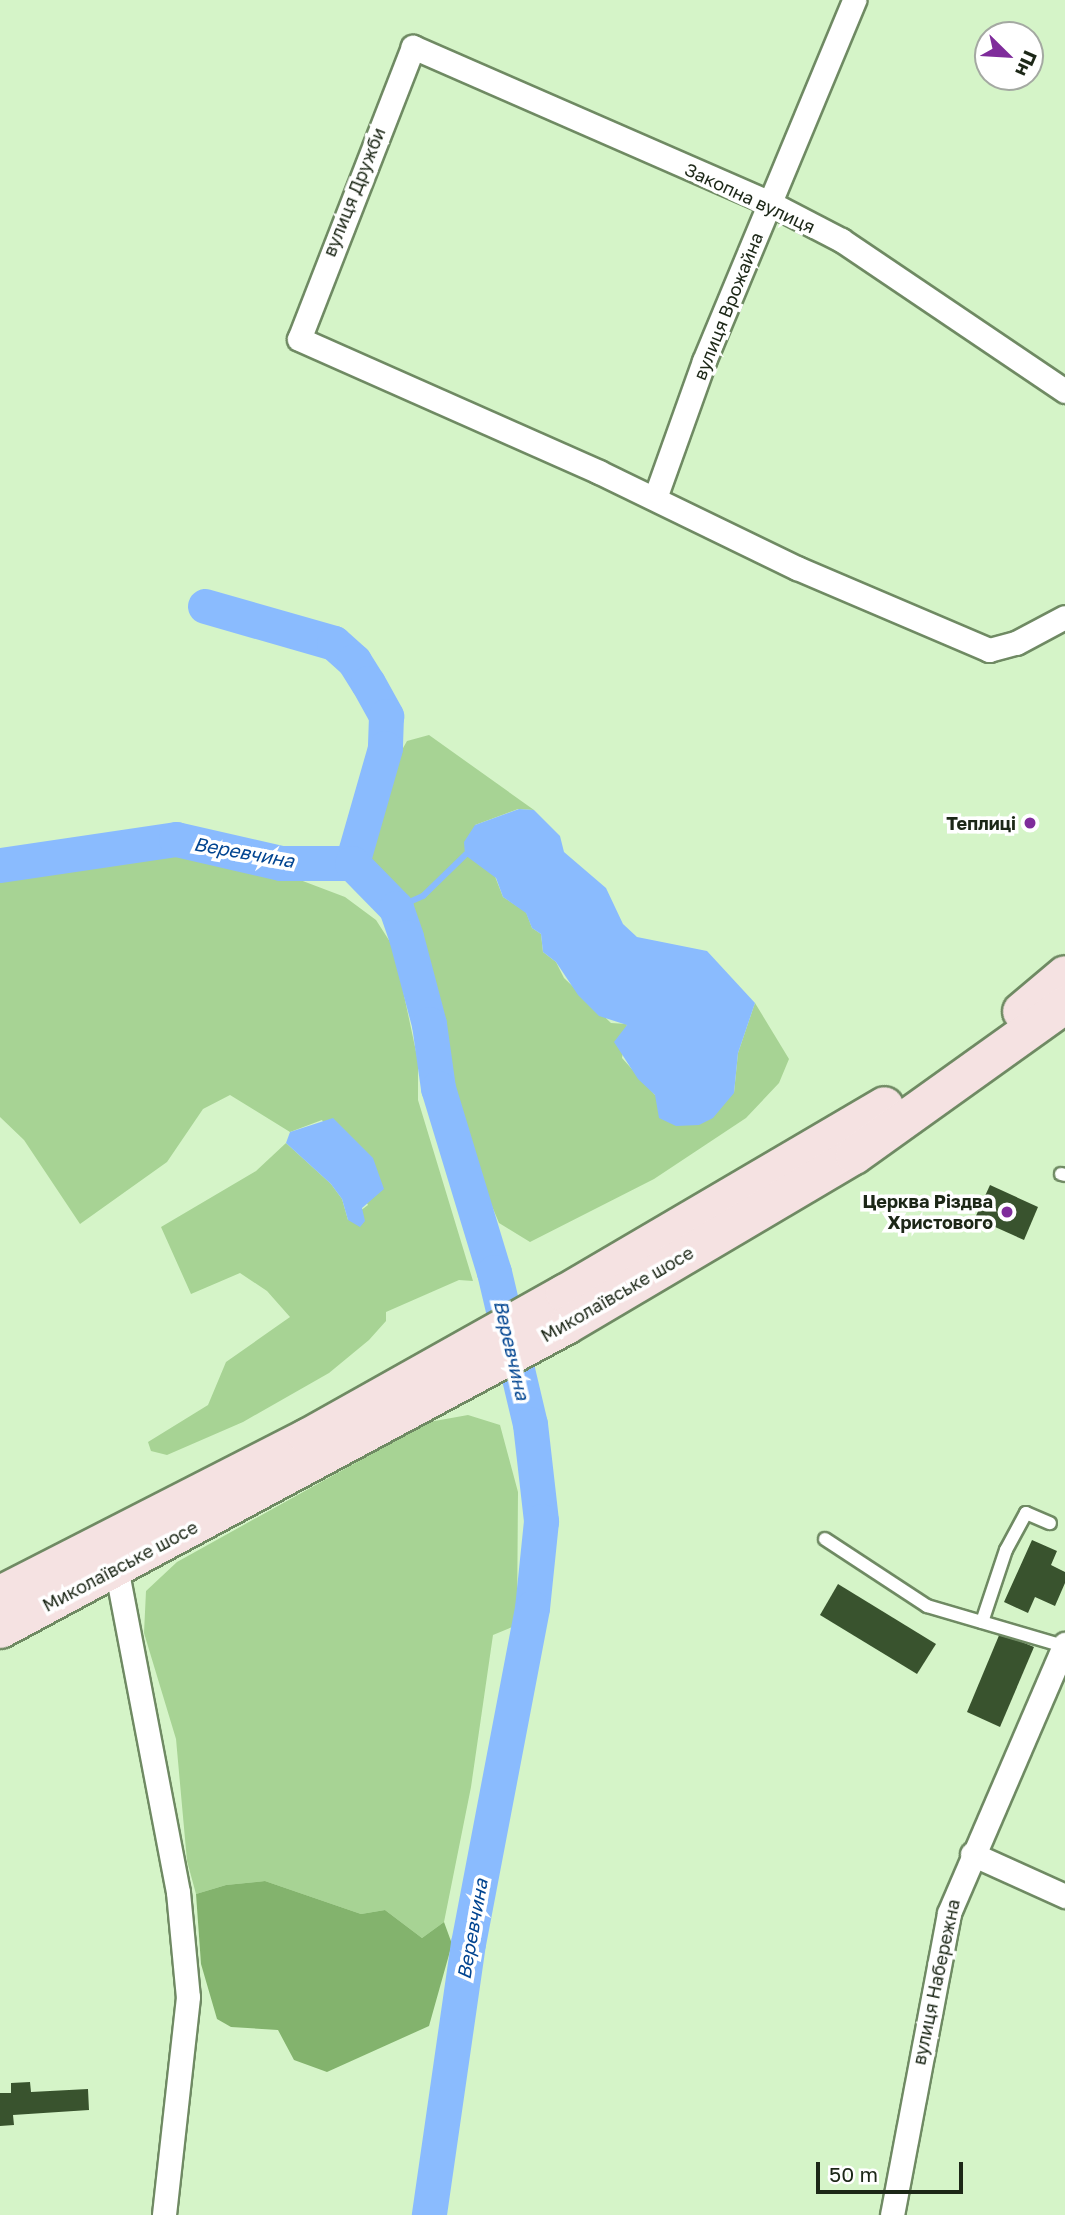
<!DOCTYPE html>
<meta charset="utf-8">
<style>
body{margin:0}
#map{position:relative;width:1065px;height:2215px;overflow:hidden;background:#d5f4c8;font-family:"Golos Text",sans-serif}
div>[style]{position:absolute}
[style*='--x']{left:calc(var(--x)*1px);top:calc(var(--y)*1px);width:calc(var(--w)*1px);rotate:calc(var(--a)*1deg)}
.green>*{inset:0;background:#a7d394}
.forest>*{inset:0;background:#83b36d}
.water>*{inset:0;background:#8abbfe}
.stream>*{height:6px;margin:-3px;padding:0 3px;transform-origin:3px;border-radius:3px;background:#8abbfe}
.river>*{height:35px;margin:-17.5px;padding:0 17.5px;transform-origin:17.5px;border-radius:17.5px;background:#8abbfe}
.building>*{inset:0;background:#39532e}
.roads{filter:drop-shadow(2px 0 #6f8a63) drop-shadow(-2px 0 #6f8a63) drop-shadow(0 2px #6f8a63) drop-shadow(0 -2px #6f8a63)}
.service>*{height:12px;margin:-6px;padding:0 6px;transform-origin:6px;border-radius:6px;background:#fff}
.minor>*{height:23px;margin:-11.5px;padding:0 11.5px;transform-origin:11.5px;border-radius:11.5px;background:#fff}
.primary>*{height:37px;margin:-18.5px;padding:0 18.5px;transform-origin:18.5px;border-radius:18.5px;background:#f5e2e2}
.dots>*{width:19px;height:19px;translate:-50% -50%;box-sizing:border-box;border:4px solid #fff;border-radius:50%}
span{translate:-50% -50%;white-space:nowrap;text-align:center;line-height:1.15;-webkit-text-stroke:7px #fff;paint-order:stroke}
.street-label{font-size:18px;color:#1c2717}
.poi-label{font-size:18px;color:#1c2717;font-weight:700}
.right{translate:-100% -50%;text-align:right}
.water-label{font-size:19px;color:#004490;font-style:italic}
.north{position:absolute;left:974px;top:21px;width:70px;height:70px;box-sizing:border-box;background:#fff;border:2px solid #a4a9a2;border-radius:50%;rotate:114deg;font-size:19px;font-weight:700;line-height:28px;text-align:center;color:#1c2717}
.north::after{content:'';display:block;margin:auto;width:24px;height:32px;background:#7f2c9b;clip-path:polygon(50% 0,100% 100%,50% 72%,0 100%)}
.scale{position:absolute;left:816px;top:2162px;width:147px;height:32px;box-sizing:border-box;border:4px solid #1c2717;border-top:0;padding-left:9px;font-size:21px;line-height:24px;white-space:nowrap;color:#1c2717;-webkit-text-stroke:5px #fff;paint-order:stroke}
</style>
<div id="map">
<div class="green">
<i style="clip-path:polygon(429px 735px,534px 810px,518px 809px,475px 825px,503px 897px,526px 912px,532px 928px,541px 934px,543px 952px,556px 962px,564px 978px,611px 1023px,627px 1024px,622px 1058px,655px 1095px,734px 1093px,738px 1053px,755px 1003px,789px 1059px,779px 1083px,746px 1118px,654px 1179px,530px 1242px,499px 1223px,457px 1122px,415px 921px,399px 897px,378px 887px,366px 871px,365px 858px,389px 773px,407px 741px)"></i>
<i style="clip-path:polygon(125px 842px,279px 872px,345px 897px,376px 920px,394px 948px,418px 1061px,418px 1100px,473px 1281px,459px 1280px,386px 1312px,386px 1321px,369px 1340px,329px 1373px,243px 1422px,167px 1455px,151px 1451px,148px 1442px,208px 1405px,226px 1362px,290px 1317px,267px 1291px,240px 1273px,191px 1294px,161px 1227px,256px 1171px,286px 1143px,331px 1184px,342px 1199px,348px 1220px,368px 1205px,322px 1120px,290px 1132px,230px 1095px,203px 1109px,167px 1162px,80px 1224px,24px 1140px,0 1117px,0 859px)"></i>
<i style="clip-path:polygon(468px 1415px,500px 1425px,518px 1492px,517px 1625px,493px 1635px,471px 1787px,444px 1922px,422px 1938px,385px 1910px,361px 1914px,265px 1881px,226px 1885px,196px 1894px,187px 1861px,176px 1739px,144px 1633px,146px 1591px,177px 1562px,429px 1422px)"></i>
</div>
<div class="forest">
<i style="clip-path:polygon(265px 1881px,361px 1914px,385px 1910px,422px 1938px,444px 1922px,452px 1944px,429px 2026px,327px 2072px,294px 2060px,278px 2030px,231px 2027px,217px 2019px,201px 1964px,196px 1894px,226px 1885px)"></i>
</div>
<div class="water">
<i style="clip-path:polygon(519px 809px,534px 810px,560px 836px,564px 852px,606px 888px,623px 924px,637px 937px,707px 951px,755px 1003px,738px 1053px,734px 1093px,713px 1118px,699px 1125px,676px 1126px,659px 1118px,655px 1095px,638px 1079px,614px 1042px,627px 1025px,599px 1016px,578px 995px,556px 962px,543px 952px,541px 934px,532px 928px,526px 913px,503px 897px,496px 878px,465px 855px,464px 842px,475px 825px)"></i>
<i style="clip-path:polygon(333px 1118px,373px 1158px,384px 1189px,362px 1208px,365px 1221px,360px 1227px,348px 1220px,342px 1199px,331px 1184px,286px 1143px,290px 1132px)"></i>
</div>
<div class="stream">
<i style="--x:396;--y:908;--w:30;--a:-24"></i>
<i style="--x:423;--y:896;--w:59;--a:-44.3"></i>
</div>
<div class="river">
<i style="--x:205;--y:606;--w:134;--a:16"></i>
<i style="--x:334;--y:643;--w:27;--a:42"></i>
<i style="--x:354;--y:661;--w:26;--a:58"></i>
<i style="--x:368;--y:683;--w:38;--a:61"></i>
<i style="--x:386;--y:716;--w:32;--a:92"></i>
<i style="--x:385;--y:748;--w:120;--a:106"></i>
<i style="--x:0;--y:865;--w:178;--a:-8.4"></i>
<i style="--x:176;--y:839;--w:108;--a:12.9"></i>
<i style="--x:281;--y:863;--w:71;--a:0"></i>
<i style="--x:352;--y:863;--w:63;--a:45.6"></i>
<i style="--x:396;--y:908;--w:31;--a:71"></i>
<i style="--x:406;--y:937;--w:90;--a:75.2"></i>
<i style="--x:429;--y:1024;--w:65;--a:82"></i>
<i style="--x:438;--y:1088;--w:192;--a:73.1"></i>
<i style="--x:494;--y:1272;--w:156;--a:76.7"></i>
<i style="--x:530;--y:1424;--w:98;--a:83.5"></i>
<i style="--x:541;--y:1521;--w:87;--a:95.9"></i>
<i style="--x:532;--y:1608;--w:341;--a:100.8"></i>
<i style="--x:468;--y:1943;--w:275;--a:98.2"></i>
</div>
<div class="building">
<i style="clip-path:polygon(990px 1185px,1038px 1207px,1024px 1240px,975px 1218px)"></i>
<i style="clip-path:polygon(1032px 1540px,1057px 1551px,1051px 1565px,1065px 1572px,1065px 1583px,1055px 1606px,1035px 1597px,1028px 1613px,1004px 1602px)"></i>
<i style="clip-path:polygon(838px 1584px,936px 1644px,917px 1674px,820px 1615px)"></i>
<i style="clip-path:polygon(1000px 1633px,1034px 1647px,1000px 1727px,967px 1712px)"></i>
<i style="clip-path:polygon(30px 2082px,31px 2092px,88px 2089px,89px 2110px,13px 2115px,14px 2125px,0 2126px,0 2093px,11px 2093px,11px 2083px)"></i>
</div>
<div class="roads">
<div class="service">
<i style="--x:1061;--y:1174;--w:4;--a:14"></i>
<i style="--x:825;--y:1539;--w:122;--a:33.3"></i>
<i style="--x:927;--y:1606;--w:143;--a:16.3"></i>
<i style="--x:982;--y:1622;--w:76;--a:-71.6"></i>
<i style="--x:1006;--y:1550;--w:42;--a:-61.6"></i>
<i style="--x:1026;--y:1513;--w:26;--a:23"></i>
</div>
<div class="minor">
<i style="--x:1065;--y:391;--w:270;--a:-146"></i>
<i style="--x:841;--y:240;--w:80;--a:-152.5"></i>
<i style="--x:770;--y:203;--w:390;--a:-156.4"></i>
<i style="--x:413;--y:47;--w:313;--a:111.3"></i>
<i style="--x:299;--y:339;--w:328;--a:23.9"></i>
<i style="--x:599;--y:472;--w:220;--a:25.9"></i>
<i style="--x:797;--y:568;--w:209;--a:23.1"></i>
<i style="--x:989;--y:650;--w:28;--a:-15"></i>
<i style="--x:1016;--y:643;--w:55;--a:-28"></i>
<i style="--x:655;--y:498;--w:145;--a:-70.3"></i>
<i style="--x:704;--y:361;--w:391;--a:-67.4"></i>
<i style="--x:116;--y:1567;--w:331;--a:79.2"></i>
<i style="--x:178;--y:1892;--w:105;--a:84.6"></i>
<i style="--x:188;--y:1997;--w:219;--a:96.3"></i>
<i style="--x:972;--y:1854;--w:102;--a:24.3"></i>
<i style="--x:892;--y:2215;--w:307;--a:-79.3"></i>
<i style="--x:949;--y:1913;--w:293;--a:-66.7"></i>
</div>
<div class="primary">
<i style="--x:1021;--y:1011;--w:57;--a:-40.1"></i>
<i style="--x:0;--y:1594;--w:345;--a:-27.1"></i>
<i style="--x:307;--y:1437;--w:295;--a:-29.3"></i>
<i style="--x:564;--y:1293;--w:371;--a:-30.4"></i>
<i style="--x:0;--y:1629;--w:642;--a:-28.24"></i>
<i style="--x:566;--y:1325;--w:334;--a:-30.6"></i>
<i style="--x:854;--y:1155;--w:259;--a:-35.6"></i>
</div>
</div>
<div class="dots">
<i style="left:1030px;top:823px;background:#7f2c9b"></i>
<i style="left:1007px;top:1212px;background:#7f2c9b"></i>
</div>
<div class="street-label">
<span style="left:354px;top:192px;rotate:-68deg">вулиця Дружби</span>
<span style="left:750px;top:198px;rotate:25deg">Закопна вулиця</span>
<span style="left:728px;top:306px;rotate:-68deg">вулиця Врожайна</span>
<span style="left:617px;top:1294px;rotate:-30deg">Миколаївське шосе</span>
<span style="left:120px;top:1566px;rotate:-28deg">Миколаївське шосе</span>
<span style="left:936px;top:1982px;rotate:-78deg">вулиця Набережна</span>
</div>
<div class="poi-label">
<span class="right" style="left:1016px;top:823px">Теплиці</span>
<span class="right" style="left:993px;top:1212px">Церква Різдва<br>Христового</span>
</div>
<div class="water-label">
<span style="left:244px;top:852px;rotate:10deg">Веревчина</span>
<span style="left:512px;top:1350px;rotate:77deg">Веревчина</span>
<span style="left:472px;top:1929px;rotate:-80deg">Веревчина</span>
</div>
<div class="north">Пн</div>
<div class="scale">50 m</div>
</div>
